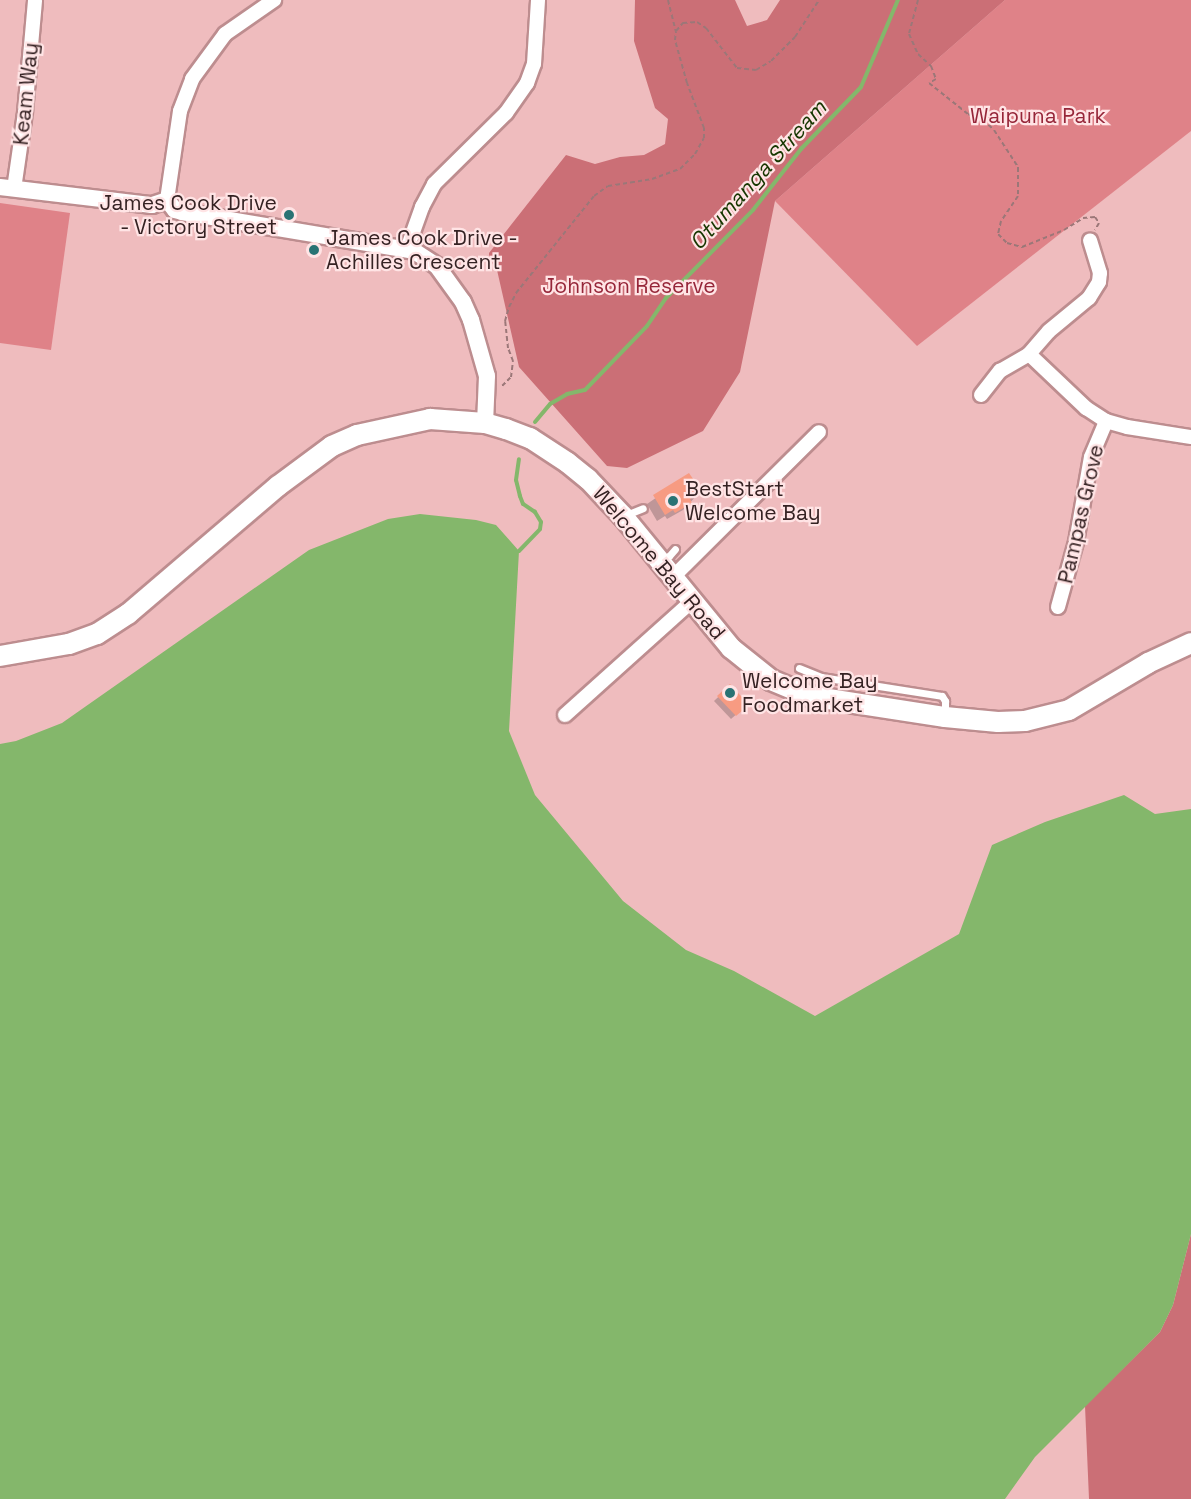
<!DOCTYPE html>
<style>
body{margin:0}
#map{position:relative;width:1191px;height:1499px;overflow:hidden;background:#efbcbe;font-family:"Space Grotesk",sans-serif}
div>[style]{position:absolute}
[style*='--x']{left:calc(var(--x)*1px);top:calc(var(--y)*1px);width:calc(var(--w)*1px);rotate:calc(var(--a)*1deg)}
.green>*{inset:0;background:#df8288}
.forest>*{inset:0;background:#cb6f76}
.water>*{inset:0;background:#84b76b}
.shadow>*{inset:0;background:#0003}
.stream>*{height:4px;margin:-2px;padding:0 2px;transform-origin:2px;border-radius:2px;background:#84b76b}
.building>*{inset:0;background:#f79b82}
.path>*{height:2px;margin-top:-1px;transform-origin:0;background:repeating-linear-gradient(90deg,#9b7778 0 4.5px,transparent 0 7.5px)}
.roads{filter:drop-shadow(2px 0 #bd8d8f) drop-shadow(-2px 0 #bd8d8f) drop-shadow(0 2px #bd8d8f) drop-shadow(0 -2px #bd8d8f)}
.service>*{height:7px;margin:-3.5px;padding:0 3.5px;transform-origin:3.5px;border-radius:3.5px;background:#fff}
.minor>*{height:14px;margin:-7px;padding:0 7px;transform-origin:7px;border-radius:7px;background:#fff}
.tertiary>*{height:16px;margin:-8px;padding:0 8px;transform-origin:8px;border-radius:8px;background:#fff}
.secondary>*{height:20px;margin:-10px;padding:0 10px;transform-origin:10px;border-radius:10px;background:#fff}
.dots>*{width:16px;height:16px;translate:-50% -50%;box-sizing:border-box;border:3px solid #ffe4e5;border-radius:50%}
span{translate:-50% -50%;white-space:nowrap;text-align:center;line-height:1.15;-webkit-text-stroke:4.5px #ffe4e5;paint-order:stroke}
.street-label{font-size:21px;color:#352223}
.park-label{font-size:21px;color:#962639}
.poi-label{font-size:21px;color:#352223}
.right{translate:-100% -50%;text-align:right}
.left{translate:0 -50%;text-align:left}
.water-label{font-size:22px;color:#163600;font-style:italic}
</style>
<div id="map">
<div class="green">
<i style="clip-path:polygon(1005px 0,1191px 0,1191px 131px,917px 346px,775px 201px)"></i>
<i style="clip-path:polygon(0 203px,70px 213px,51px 350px,0 343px)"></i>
</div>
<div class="forest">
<i style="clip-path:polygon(635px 0,735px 0,747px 26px,767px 20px,780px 0,1005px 0,775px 201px,740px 372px,703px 431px,627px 468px,607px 466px,519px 367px,497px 270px,489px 259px,489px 253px,566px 155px,595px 164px,620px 157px,644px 155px,665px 144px,668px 119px,655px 108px,634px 41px)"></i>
<i style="clip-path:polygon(1191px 1234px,1191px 1499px,1089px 1499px,1085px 1406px,1160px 1332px,1173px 1305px)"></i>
</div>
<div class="water">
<i style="clip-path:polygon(420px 514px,476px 520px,496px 525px,519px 551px,509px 731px,535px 795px,623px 901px,686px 950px,734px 971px,815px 1016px,959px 934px,992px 845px,1045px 822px,1124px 795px,1155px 814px,1191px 809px,1191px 1234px,1173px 1305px,1160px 1332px,1035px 1457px,1005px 1499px,0 1499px,0 744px,16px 741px,62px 723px,309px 550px,388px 519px)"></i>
</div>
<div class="shadow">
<i style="clip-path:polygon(689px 475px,700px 492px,683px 510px,667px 519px,665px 516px,657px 521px,647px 504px)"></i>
<i style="clip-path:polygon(730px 686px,747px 705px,731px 719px,714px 701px)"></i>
</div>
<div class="stream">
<i style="--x:535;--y:422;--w:23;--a:-50"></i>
<i style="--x:550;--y:404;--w:20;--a:-30"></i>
<i style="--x:567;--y:394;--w:18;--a:-13"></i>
<i style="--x:585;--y:390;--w:89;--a:-45.9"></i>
<i style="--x:647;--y:326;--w:34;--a:-56"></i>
<i style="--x:666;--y:298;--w:124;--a:-45.3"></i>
<i style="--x:753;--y:210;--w:78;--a:-51.8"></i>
<i style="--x:801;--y:149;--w:86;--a:-45.9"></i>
<i style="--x:861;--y:87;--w:95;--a:-67"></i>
<i style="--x:519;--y:551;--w:30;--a:-46"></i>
<i style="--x:540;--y:529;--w:7;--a:-82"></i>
<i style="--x:541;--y:522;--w:12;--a:-121"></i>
<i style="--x:535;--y:512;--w:14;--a:-146"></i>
<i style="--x:523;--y:504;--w:9;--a:-111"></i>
<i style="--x:520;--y:496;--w:16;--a:-104"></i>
<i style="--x:516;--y:480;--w:21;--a:-82"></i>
</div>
<div class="building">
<i style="clip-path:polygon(689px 473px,702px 492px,690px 499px,692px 503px,675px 513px,673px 510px,665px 515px,653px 495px)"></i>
<i style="clip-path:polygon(730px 684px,749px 705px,736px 716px,717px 696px)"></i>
</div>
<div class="path">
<i style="--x:668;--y:0;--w:32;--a:76"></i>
<i style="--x:918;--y:0;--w:35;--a:105"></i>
<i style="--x:909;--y:34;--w:22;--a:66"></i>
<i style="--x:918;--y:54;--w:18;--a:43"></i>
<i style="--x:931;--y:66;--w:14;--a:69"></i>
<i style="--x:936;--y:79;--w:8;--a:150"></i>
<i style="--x:929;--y:83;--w:50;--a:38.5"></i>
<i style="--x:968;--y:114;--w:16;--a:22"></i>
<i style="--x:983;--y:120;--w:15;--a:42"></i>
<i style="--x:994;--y:130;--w:44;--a:57"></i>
<i style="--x:1018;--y:167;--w:29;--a:90"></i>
<i style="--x:1018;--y:196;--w:30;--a:124"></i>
<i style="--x:1001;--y:221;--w:13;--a:103"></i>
<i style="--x:998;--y:234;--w:13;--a:45"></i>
<i style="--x:1007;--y:243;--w:16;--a:15"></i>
<i style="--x:1022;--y:247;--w:45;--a:-22"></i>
<i style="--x:1064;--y:230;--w:22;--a:-32"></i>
<i style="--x:1083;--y:218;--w:12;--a:-5"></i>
<i style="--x:1095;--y:217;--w:7;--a:56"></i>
<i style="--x:1099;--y:223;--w:8;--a:120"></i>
<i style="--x:502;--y:386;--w:13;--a:-45"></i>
<i style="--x:511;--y:377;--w:16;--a:-83"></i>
<i style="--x:513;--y:361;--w:14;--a:-111"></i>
<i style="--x:508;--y:348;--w:27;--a:-96"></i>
<i style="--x:505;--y:321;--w:15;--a:-74"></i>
<i style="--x:509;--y:307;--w:16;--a:-63"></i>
<i style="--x:516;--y:293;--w:124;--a:-51.2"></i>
<i style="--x:594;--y:196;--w:17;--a:-36"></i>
<i style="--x:608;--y:186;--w:45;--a:-9"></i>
<i style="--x:652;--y:179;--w:30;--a:-20"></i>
<i style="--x:680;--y:169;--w:21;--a:-45"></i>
<i style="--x:695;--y:154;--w:18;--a:-61"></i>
<i style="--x:704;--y:138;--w:10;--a:-90"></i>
<i style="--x:704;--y:128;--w:48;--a:-110.7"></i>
<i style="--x:687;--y:83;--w:45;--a:-105.6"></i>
<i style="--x:675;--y:40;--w:9;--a:-84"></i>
<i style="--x:676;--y:31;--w:11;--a:-49"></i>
<i style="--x:683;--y:23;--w:14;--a:-4"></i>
<i style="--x:697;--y:22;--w:11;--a:34"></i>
<i style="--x:706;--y:28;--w:51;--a:52.2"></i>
<i style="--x:737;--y:68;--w:19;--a:6"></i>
<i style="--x:756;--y:70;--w:17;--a:-31"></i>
<i style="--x:771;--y:61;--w:34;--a:-45"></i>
<i style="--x:795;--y:37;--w:44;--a:-57"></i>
</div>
<div class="roads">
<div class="service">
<i style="--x:626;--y:515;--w:18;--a:-22"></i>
<i style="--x:661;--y:560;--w:9;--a:-27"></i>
<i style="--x:669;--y:556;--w:9;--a:-49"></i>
<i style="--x:799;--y:668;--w:24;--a:22"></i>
<i style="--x:821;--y:677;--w:122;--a:8.9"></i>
<i style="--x:942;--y:696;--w:6;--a:59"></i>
<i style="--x:945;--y:701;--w:14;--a:90"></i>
</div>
<div class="minor">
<i style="--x:14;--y:189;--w:77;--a:-81.8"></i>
<i style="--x:25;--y:113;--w:113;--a:-84.9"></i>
<i style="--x:167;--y:200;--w:90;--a:-81.7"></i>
<i style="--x:180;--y:111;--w:34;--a:-69"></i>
<i style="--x:192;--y:79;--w:56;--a:-53.7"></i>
<i style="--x:225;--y:34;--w:60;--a:-34.8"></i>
<i style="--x:407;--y:249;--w:45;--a:-70.3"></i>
<i style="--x:422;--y:207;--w:26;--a:-62"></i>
<i style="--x:434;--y:184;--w:101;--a:-44.6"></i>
<i style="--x:506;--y:113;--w:37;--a:-55"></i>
<i style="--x:527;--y:83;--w:20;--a:-70"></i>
<i style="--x:534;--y:64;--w:64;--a:-86.4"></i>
<i style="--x:1029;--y:354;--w:79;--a:43.5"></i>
<i style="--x:1086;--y:408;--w:24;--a:33"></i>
<i style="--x:1106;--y:421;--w:22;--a:16"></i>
<i style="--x:1127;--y:427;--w:65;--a:8.9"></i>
<i style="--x:981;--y:395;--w:31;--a:-52"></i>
<i style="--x:1000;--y:371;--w:34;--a:-30"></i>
<i style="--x:1029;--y:354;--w:30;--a:-49"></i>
<i style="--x:1049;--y:331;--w:52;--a:-39.5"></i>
<i style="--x:1089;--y:298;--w:19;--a:-58"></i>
<i style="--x:1099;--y:282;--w:9;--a:-84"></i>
<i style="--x:1100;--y:273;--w:34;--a:-107"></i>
<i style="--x:672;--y:578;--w:207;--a:-44.8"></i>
<i style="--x:1058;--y:607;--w:67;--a:-74.5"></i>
<i style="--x:1076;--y:542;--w:86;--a:-80"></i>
<i style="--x:1091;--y:457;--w:39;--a:-67"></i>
<i style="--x:565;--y:715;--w:171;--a:-41.9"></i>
</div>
<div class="tertiary">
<i style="--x:0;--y:187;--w:153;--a:6.8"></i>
<i style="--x:152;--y:205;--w:16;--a:-18"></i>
<i style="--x:167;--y:200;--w:13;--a:51"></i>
<i style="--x:175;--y:210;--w:7;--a:16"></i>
<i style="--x:182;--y:212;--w:235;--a:9.5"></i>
<i style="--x:414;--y:251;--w:27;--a:33"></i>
<i style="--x:437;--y:266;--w:44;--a:54.2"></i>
<i style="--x:463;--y:302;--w:20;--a:66"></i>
<i style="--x:471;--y:320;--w:58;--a:74.1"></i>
<i style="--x:487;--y:376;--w:47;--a:92.4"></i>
</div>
<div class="secondary">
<i style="--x:0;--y:656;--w:70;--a:-9.9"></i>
<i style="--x:69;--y:644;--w:30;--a:-20"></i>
<i style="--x:97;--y:634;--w:37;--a:-33"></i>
<i style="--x:128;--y:614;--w:197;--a:-40.5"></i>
<i style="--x:278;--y:486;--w:67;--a:-36.5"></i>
<i style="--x:332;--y:446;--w:27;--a:-24"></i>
<i style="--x:357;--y:435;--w:75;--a:-12.4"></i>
<i style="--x:430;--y:419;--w:55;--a:4.2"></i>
<i style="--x:485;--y:423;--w:22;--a:16"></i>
<i style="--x:506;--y:429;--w:26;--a:21"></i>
<i style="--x:530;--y:438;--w:45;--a:33.3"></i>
<i style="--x:568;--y:463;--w:26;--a:39"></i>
<i style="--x:588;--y:479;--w:51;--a:46.6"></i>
<i style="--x:623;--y:516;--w:171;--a:50.7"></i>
<i style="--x:731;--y:648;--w:51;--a:38.7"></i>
<i style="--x:771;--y:680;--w:41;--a:22.8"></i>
<i style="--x:809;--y:696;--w:138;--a:8.8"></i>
<i style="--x:945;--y:717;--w:53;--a:5.4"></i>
<i style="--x:998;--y:722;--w:27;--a:-2"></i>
<i style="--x:1025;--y:721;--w:45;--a:-14"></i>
<i style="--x:1069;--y:710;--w:92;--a:-30.7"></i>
<i style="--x:1148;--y:663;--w:47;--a:-24.9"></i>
</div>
</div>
<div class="dots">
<i style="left:289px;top:215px;background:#297374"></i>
<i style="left:314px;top:250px;background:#297374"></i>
<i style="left:673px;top:501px;background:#297374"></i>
<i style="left:730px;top:693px;background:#297374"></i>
</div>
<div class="street-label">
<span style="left:26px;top:94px;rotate:-84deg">Keam Way</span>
<span style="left:1081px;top:514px;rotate:-77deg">Pampas Grove</span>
<span style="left:659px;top:563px;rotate:50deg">Welcome Bay Road</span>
</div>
<div class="park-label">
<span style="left:1038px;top:116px">Waipuna Park</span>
<span style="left:629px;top:286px">Johnson Reserve</span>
</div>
<div class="poi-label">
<span class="right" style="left:277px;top:215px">James Cook Drive<br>- Victory Street</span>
<span class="left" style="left:326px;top:250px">James Cook Drive -<br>Achilles Crescent</span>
<span class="left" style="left:685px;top:501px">BestStart<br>Welcome Bay</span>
<span class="left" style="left:742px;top:693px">Welcome Bay<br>Foodmarket</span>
</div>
<div class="water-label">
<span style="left:758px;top:175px;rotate:-48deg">Otumanga Stream</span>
</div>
</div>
